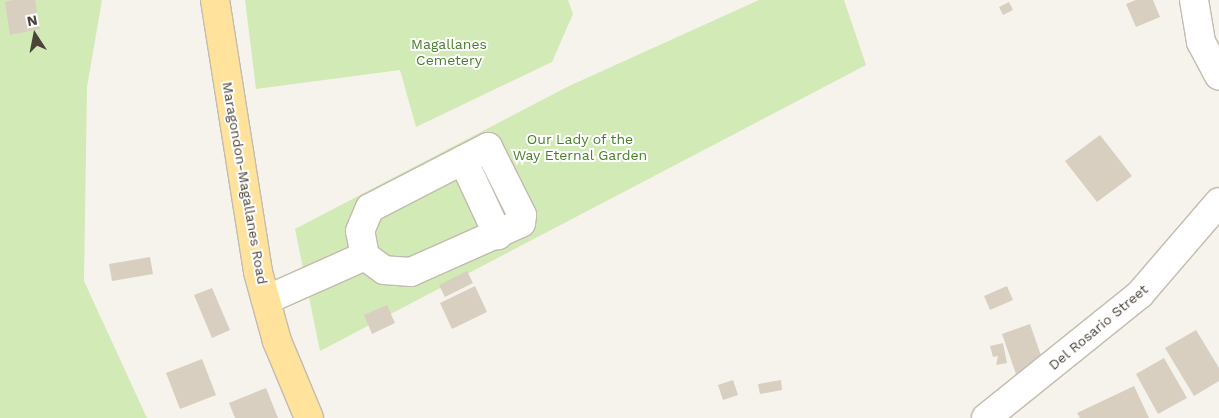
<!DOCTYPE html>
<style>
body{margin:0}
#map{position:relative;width:1219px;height:418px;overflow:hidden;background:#f6f3ec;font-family:"Work Sans",sans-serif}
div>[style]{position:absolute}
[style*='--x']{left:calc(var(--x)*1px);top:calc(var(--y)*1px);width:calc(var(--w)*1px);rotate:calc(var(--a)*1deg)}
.green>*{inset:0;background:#d2eab5}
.building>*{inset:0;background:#d8cfc1}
.roads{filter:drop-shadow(1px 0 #c2bbae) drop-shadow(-1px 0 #c2bbae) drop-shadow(0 1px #c2bbae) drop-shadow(0 -1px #c2bbae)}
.minor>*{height:28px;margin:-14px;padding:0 14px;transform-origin:14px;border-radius:14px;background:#fff}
.major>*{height:28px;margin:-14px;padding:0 14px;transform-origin:14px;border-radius:14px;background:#ffe39c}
span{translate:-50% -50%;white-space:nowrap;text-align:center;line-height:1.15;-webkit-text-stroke:4px #fff;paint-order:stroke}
.park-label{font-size:14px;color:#4a7f2a}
.street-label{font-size:14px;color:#4b4439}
.north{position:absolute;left:10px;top:10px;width:50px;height:50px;-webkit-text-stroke:4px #fff;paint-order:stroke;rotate:349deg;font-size:14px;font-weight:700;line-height:20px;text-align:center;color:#4b4439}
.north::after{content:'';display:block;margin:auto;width:18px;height:22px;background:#4b4439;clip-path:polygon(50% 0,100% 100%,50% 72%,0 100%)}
</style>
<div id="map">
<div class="green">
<i style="clip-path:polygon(0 0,102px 0,87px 87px,84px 281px,147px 418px,0 418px)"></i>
<i style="clip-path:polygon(245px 0,568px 0,573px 14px,552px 62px,416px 127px,400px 70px,256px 89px)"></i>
<i style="clip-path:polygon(759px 0,844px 0,866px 65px,320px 351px,295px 229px,569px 86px)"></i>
</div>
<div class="building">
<i style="clip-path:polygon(13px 0,35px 0,40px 29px,10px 35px,5px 2px)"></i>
<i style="clip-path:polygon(1136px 0,1153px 0,1160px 17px,1136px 27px,1126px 4px)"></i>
<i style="clip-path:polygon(1009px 2px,1013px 10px,1003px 15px,999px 7px)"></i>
<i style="clip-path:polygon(1100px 135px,1132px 176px,1097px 202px,1065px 161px)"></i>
<i style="clip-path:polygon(150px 257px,153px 274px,112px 281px,109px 264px)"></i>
<i style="clip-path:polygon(467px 271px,473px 283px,445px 297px,439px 285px)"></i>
<i style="clip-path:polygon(475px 286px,487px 312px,452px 329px,440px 303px)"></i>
<i style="clip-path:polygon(1007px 286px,1013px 300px,990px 310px,984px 296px)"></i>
<i style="clip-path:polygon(212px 288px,230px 330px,212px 338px,194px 295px)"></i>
<i style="clip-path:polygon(387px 305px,395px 323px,372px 334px,364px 315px)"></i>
<i style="clip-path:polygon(1030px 324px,1045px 367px,1017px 377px,1002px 334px)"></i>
<i style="clip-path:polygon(1196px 330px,1219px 368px,1219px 381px,1194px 396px,1165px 348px)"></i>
<i style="clip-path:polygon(1003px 343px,1007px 363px,996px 365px,998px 356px,993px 357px,990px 346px)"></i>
<i style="clip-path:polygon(1164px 358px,1187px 398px,1158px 414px,1136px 374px)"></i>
<i style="clip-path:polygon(202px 359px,216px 395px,180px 409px,166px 373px)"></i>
<i style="clip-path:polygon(733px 380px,738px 395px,723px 400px,718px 385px)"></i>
<i style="clip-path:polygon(781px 380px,782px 390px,760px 394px,758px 384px)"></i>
<i style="clip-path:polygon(1134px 386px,1149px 418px,1080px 418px,1077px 413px)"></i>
<i style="clip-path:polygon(266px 388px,278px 418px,235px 418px,229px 403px)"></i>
</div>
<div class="roads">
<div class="minor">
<i style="--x:1194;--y:0;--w:43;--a:80.5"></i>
<i style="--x:1201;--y:42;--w:38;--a:62"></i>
<i style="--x:488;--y:147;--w:76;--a:63.4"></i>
<i style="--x:522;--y:215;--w:8;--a:97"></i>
<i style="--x:521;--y:223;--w:120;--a:156"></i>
<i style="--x:411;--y:272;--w:27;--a:-176"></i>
<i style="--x:384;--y:270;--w:24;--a:-144"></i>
<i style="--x:365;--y:256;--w:25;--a:-101"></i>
<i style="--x:360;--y:231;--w:25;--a:-67"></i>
<i style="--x:370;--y:208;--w:133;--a:-27.3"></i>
<i style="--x:463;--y:160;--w:83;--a:65"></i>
<i style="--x:266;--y:300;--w:108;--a:-24"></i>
<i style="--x:986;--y:418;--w:198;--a:-38.8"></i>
<i style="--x:1140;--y:294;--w:121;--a:-49.3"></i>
</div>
<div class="major">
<i style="--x:215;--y:0;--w:275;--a:81"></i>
<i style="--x:258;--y:272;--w:72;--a:74.6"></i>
<i style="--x:277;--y:341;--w:83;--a:67.4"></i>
</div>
</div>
<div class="park-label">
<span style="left:449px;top:52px">Magallanes<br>Cemetery</span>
<span style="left:580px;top:147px">Our Lady of the<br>Way Eternal Garden</span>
</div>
<div class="street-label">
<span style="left:245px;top:183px;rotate:80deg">Maragondon-Magallanes Road</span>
<span style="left:1098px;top:327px;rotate:-40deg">Del Rosario Street</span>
</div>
<div class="north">N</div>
</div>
